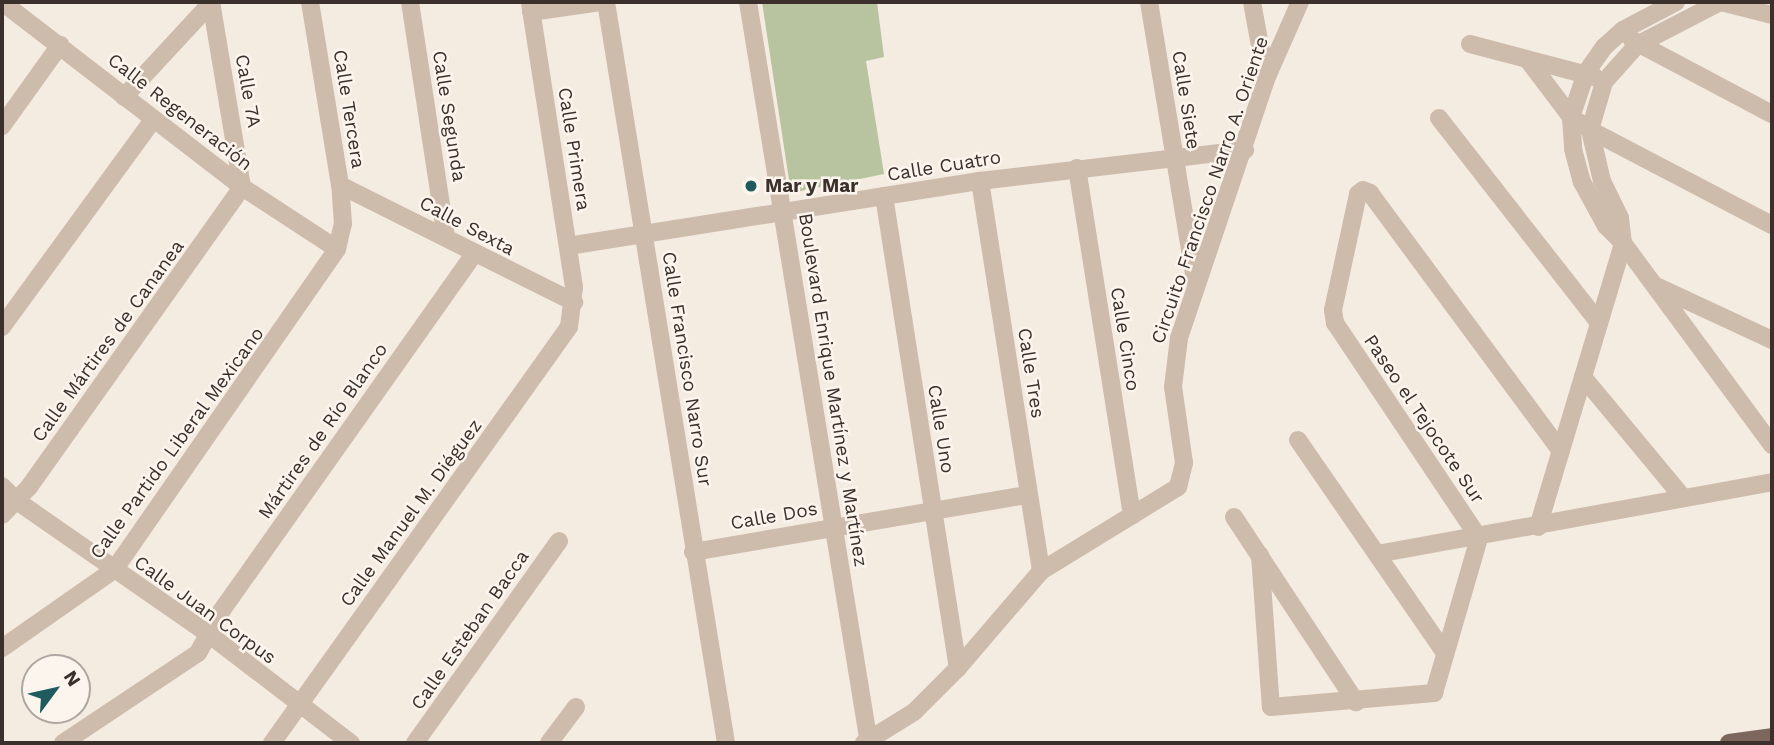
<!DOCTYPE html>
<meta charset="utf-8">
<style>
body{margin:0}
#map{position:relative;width:1774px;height:745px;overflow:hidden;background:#f4ebe1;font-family:"Work Sans",sans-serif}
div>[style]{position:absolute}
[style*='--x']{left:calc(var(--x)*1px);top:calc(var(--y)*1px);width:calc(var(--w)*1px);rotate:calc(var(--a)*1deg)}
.green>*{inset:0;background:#b8c4a0}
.minor>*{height:18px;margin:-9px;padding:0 9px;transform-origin:9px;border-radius:9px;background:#cdbbac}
.major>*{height:18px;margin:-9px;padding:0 9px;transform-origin:9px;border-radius:9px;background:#7d675c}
.dots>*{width:19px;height:19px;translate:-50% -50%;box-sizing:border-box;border:4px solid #fbf5ee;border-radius:50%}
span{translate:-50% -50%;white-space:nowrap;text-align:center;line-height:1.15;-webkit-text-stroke:5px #fbf5ee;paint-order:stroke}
.street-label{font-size:19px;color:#3b302b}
.poi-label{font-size:19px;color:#3b302b;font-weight:700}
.left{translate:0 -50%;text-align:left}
.frame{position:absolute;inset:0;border:4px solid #3b302b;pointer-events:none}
.north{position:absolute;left:21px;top:654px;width:70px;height:70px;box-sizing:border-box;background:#fbf5ee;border:2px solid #aea6a0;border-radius:50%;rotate:57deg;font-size:19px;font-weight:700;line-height:28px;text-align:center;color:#3b302b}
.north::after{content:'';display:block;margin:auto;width:24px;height:32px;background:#1f5a5e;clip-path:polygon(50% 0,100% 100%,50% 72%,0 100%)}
</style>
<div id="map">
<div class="green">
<i style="clip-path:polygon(762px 2px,877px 2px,884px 57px,866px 61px,884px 174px,791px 193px)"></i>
</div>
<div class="minor">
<i style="--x:2;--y:2;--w:303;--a:37.6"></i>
<i style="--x:242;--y:187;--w:113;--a:33.1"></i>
<i style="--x:410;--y:2;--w:238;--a:81.3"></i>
<i style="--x:606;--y:2;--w:751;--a:80.8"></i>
<i style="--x:748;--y:2;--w:751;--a:80.73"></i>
<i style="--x:1149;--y:2;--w:287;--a:80.6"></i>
<i style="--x:1252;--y:2;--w:77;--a:79.6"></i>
<i style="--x:1676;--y:2;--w:60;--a:152.2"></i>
<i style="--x:1623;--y:30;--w:25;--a:138"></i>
<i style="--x:1604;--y:47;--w:32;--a:125"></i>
<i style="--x:1586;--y:73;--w:46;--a:108.8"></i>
<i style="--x:1571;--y:117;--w:32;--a:86"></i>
<i style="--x:1573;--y:149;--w:34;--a:75"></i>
<i style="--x:1582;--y:182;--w:50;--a:61.4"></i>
<i style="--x:1606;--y:226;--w:24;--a:45"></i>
<i style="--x:1623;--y:243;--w:251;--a:53.6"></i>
<i style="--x:1721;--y:2;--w:53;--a:14.3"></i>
<i style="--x:531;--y:12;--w:70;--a:-8.2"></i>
<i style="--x:1632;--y:40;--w:158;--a:27.9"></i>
<i style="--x:1470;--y:44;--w:129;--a:14.8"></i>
<i style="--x:1528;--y:60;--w:71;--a:53"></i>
<i style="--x:1571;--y:117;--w:23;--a:34"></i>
<i style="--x:1590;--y:130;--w:205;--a:27.6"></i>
<i style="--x:124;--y:97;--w:129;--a:-47.2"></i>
<i style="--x:1439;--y:118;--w:260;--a:52"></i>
<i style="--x:2;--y:126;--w:100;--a:-54.4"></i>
<i style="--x:1077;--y:168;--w:352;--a:81"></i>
<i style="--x:980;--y:181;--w:395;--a:81.1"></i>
<i style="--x:340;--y:185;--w:262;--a:26.6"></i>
<i style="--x:884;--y:196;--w:478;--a:81.1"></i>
<i style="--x:568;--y:246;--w:417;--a:-9"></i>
<i style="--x:980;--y:181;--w:267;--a:-6.7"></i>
<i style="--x:1658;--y:287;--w:126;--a:24.9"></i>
<i style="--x:2;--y:327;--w:256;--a:-53.9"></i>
<i style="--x:1583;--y:377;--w:153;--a:50.3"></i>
<i style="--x:1298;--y:440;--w:259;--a:55.4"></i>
<i style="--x:2;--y:486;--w:21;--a:45"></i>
<i style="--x:17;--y:501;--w:235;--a:34.8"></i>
<i style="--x:210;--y:635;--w:178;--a:37.5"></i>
<i style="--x:2;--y:515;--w:39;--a:-46"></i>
<i style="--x:29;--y:487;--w:368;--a:-54.6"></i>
<i style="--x:242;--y:187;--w:188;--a:-99.5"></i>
<i style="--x:1234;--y:517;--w:222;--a:56.6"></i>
<i style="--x:1538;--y:527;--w:296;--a:-73.3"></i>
<i style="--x:1623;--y:243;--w:25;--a:-97"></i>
<i style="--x:1620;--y:218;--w:41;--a:-115.9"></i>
<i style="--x:1602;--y:181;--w:52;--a:-103.2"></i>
<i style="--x:1590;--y:130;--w:50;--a:-73.7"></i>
<i style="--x:1604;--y:82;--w:50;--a:-48.3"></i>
<i style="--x:1637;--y:45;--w:93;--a:-27.4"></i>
<i style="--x:693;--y:552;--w:340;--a:-9.7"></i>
<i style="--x:1377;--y:554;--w:402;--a:-10.3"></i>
<i style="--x:1260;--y:555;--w:152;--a:85.9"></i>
<i style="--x:1271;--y:707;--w:164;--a:-4.9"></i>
<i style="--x:1434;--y:693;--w:161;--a:-73.8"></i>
<i style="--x:1479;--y:538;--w:259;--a:-123.8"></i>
<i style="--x:1335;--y:323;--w:13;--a:-99"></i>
<i style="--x:1333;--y:310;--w:119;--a:-77.8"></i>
<i style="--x:1358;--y:194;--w:6;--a:-39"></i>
<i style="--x:1363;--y:190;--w:8;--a:23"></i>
<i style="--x:1370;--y:193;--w:321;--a:53.5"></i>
<i style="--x:2;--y:648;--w:136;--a:-34.9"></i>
<i style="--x:114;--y:570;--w:391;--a:-55.2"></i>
<i style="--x:337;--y:249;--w:26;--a:-77"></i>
<i style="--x:343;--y:224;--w:39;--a:-94"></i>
<i style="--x:340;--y:185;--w:185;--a:-99.3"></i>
<i style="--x:63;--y:743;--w:162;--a:-33.7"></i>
<i style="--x:198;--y:653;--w:49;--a:-60.8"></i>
<i style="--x:222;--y:610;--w:436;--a:-54.7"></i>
<i style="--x:272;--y:743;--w:511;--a:-54.48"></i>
<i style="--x:569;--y:327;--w:40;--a:-82.9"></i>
<i style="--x:574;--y:287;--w:288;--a:-98.8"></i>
<i style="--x:415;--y:743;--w:248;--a:-54.5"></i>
<i style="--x:549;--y:743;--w:45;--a:-53.1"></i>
<i style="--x:864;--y:743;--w:59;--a:-31.8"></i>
<i style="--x:914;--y:712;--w:62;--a:-45"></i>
<i style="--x:958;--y:668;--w:128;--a:-49.4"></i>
<i style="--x:1041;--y:571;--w:161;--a:-31.5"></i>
<i style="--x:1178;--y:487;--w:25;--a:-76"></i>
<i style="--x:1184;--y:463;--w:77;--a:-98.2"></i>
<i style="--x:1173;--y:387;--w:49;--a:-83"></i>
<i style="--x:1179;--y:338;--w:273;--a:-71.4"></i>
<i style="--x:1266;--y:79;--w:84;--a:-66.2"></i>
</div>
<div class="major">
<i style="--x:1729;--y:743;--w:43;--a:-7.9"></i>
</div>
<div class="dots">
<i style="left:751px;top:186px;background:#1f5a5e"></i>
</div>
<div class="street-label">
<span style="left:248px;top:91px;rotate:80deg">Calle 7A</span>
<span style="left:1186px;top:100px;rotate:81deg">Calle Siete</span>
<span style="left:349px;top:109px;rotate:81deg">Calle Tercera</span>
<span style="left:180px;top:112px;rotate:38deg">Calle Regeneración</span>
<span style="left:449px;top:116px;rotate:81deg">Calle Segunda</span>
<span style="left:574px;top:149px;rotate:81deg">Calle Primera</span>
<span style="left:944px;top:166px;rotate:-9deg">Calle Cuatro</span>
<span style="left:1210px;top:190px;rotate:-71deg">Circuito Francisco Narro A. Oriente</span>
<span style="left:467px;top:226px;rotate:28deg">Calle Sexta</span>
<span style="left:1125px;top:339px;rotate:81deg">Calle Cinco</span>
<span style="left:108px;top:341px;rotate:-54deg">Calle Mártires de Cananea</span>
<span style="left:687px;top:369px;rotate:81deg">Calle Francisco Narro Sur</span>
<span style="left:1031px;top:373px;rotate:81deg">Calle Tres</span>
<span style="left:833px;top:390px;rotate:81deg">Boulevard Enrique Martínez y Martínez</span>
<span style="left:1424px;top:419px;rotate:56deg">Paseo el Tejocote Sur</span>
<span style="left:941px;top:429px;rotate:81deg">Calle Uno</span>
<span style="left:323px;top:431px;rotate:-55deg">Mártires de Río Blanco</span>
<span style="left:177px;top:443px;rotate:-54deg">Calle Partido Liberal Mexicano</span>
<span style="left:411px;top:513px;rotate:-54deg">Calle Manuel M. Diéguez</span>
<span style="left:774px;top:516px;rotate:-10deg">Calle Dos</span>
<span style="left:205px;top:610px;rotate:36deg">Calle Juan Corpus</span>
<span style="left:470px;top:630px;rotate:-55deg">Calle Esteban Bacca</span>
</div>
<div class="poi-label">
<span class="left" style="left:765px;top:186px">Mar y Mar</span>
</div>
<div class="frame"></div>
<div class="north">N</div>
</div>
